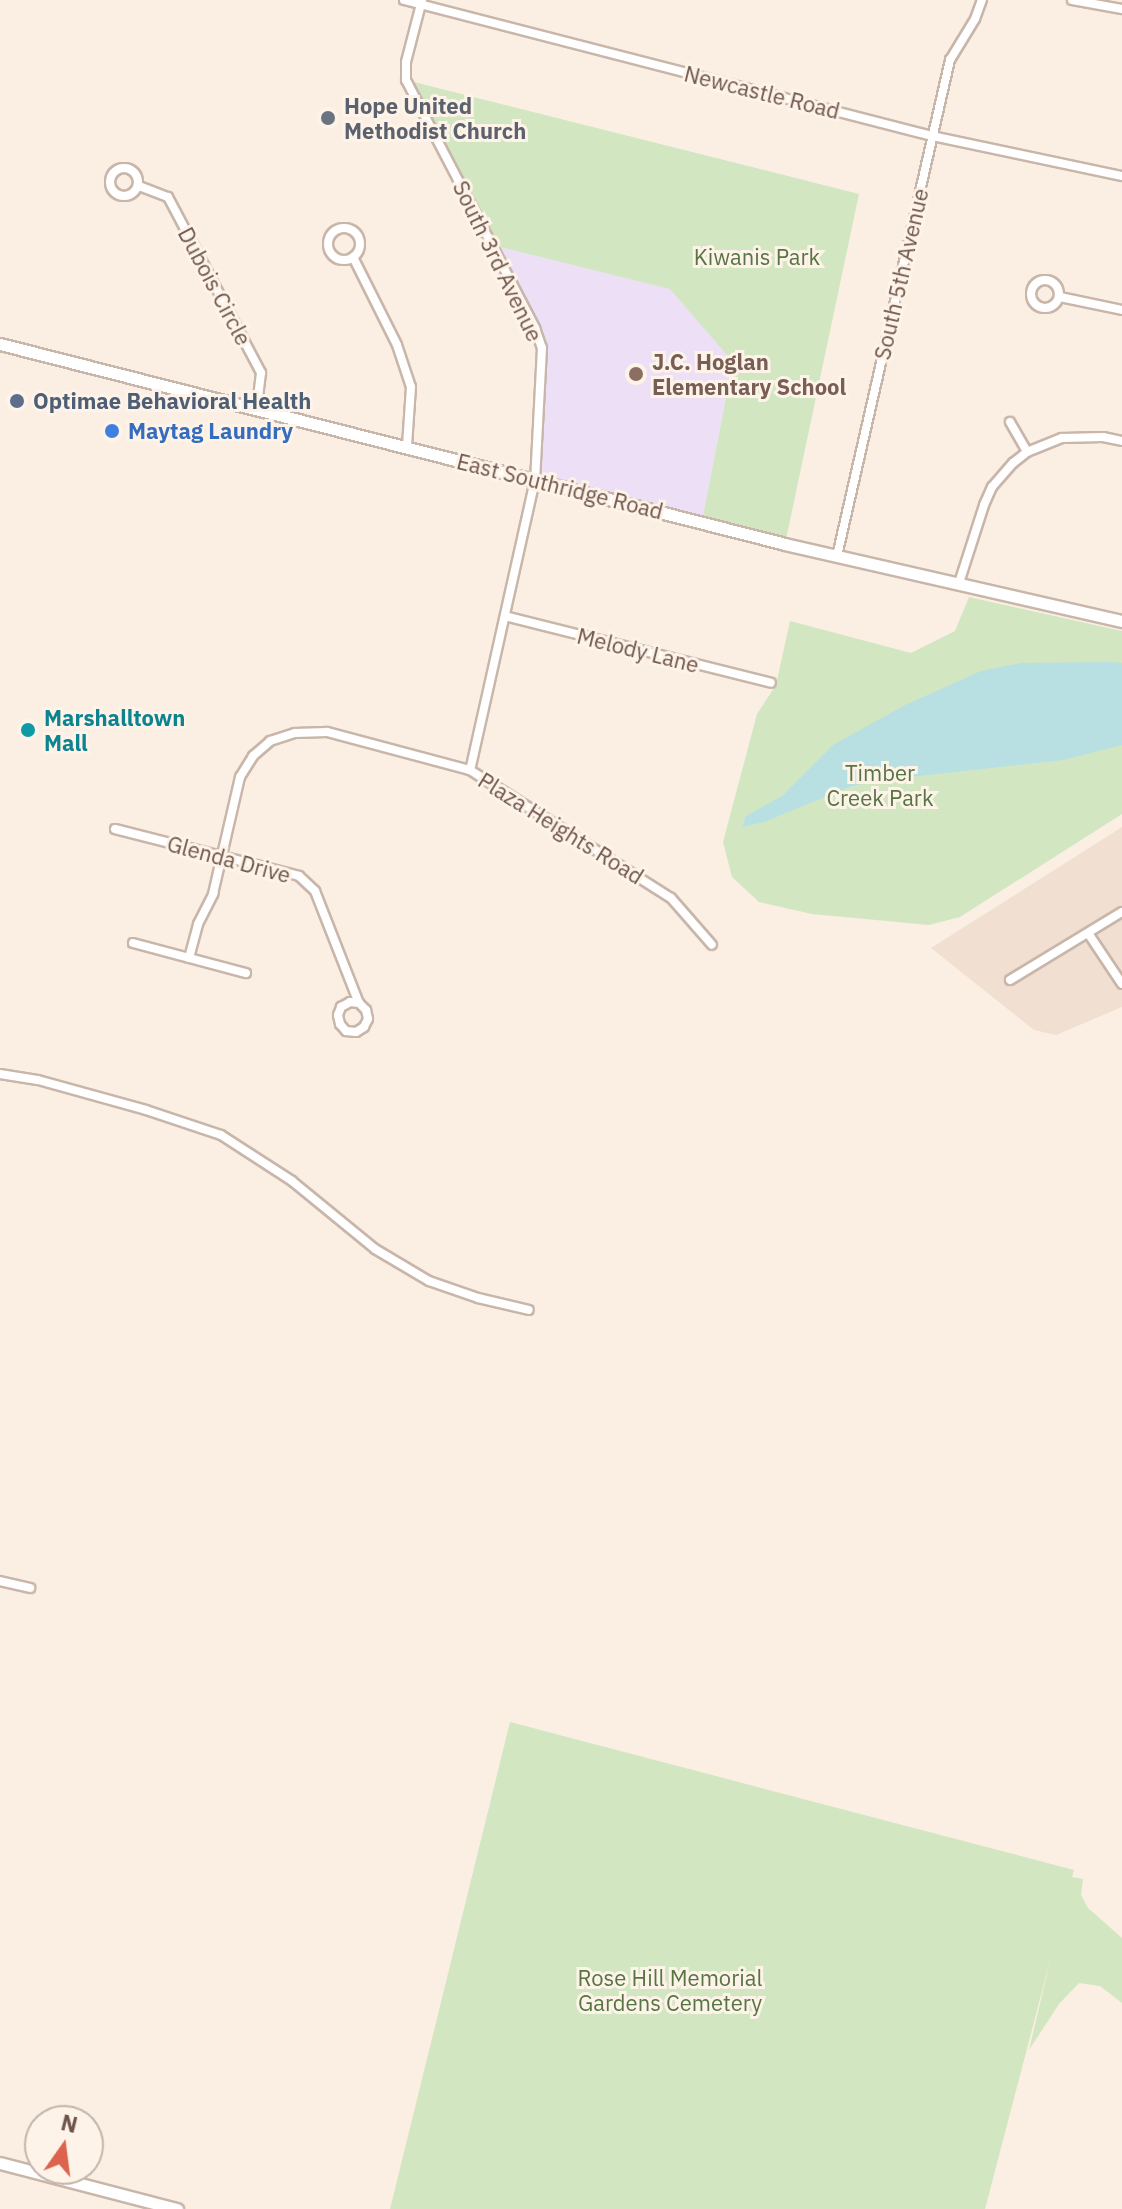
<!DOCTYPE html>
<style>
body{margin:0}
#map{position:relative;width:1122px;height:2209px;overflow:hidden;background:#faefe2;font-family:"IBM Plex Sans",sans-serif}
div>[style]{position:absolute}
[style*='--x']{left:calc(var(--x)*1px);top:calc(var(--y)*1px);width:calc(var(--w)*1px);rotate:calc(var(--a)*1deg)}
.residential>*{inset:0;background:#f1e0d1}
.education>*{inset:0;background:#ecdff6}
.green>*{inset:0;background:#d3e6c2}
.water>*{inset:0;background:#b8dfe2}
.roads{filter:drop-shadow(2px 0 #c9b6aa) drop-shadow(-2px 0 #c9b6aa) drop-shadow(0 2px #c9b6aa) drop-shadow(0 -2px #c9b6aa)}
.street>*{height:8px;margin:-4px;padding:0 4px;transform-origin:4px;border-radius:4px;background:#fff}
.street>.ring{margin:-4px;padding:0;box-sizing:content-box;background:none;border:8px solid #fff;border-radius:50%}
.secondary>*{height:11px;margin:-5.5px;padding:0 5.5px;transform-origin:5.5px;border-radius:5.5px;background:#fff}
.dots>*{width:22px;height:22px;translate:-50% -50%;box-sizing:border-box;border:4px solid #fdf3e8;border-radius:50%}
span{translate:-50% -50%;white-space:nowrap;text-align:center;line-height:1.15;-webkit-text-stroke:6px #fdf3e8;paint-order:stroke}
.street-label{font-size:22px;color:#6f554b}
.worship-label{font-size:22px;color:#5b616d;font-weight:700}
.left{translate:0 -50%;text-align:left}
.park-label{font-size:22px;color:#567543}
.education-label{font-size:22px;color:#785e54;font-weight:700}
.service-label{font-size:22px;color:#4e5e75;font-weight:700}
.shop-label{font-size:22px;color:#366cbe;font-weight:700}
.culture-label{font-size:22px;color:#0d838f;font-weight:700}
.north{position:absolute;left:24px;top:2105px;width:80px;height:80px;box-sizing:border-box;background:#fdf3e8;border:2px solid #c4b4a9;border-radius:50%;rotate:14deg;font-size:22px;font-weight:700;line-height:32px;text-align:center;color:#6f554b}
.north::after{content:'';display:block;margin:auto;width:28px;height:36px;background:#dc644f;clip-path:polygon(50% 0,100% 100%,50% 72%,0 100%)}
</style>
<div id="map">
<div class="residential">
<i style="clip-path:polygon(1122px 827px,1122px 1007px,1056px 1035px,1034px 1030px,931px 948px)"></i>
</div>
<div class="education">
<i style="clip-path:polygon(492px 245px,671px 289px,733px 362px,702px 521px,535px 480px,541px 339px)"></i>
</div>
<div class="green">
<i style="clip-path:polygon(406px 80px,859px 194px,785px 544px,702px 521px,733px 362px,670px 289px,492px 245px)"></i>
<i style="clip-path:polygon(969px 597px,1122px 631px,1122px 814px,960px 917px,929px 925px,812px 914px,759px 902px,732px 877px,723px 842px,757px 714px,776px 685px,790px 621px,911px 653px,955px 631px)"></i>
<i style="clip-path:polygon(510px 1722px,1074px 1870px,1072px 1877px,1083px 1879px,1081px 1895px,1088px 1908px,1122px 1938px,1122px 2003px,1100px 1986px,1079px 1983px,1059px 2004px,1029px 2050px,1051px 1957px,985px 2209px,390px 2209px)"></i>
</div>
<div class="water">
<i style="clip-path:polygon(1111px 662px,1122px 663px,1122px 745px,1063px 760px,874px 781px,849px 787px,764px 822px,742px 827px,746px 816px,782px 796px,833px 745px,905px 705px,981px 671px,1021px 663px)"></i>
</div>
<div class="roads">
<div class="street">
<i style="--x:404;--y:0;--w:545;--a:14.44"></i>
<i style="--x:932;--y:136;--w:194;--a:11.9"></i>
<i style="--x:422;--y:0;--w:64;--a:104.5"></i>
<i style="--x:406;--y:62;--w:18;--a:90"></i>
<i style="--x:406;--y:80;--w:280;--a:62.5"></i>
<i style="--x:535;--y:328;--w:21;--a:71"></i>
<i style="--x:542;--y:348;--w:132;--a:93"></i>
<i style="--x:535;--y:480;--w:297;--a:102.6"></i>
<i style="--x:1072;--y:0;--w:51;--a:10.2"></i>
<i class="ring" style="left:110px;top:168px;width:20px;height:20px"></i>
<i style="--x:139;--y:186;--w:31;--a:21"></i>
<i style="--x:168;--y:197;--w:199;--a:62.1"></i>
<i style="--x:261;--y:373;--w:34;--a:97"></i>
<i class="ring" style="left:328px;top:228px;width:24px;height:24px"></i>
<i style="--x:353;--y:257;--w:98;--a:63.4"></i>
<i style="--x:397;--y:345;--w:44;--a:71.6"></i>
<i style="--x:411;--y:387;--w:59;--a:93.9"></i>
<i class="ring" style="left:1031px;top:280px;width:20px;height:20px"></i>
<i style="--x:1060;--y:297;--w:63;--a:11.8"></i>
<i style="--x:1010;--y:422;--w:34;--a:60"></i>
<i style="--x:837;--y:556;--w:509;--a:-77.17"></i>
<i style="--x:950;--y:60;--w:48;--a:-58.6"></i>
<i style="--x:975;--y:19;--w:20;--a:-70"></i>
<i style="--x:959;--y:583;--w:82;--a:-72.2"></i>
<i style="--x:984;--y:505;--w:20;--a:-66"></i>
<i style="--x:992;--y:487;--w:32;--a:-49"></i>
<i style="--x:1013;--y:463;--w:18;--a:-38"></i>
<i style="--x:1027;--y:452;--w:38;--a:-22"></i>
<i style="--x:1062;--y:438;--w:41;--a:-1.4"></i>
<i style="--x:1103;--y:437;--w:19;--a:12"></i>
<i style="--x:505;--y:616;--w:274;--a:14.1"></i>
<i style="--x:115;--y:829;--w:190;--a:14.3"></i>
<i style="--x:299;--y:876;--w:22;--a:43"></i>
<i style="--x:315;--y:891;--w:120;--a:68.6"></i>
<i style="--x:359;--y:1003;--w:10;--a:45"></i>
<i style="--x:366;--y:1010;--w:9;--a:77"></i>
<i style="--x:368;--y:1019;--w:9;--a:117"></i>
<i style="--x:364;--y:1027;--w:9;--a:148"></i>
<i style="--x:356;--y:1032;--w:10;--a:-174"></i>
<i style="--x:346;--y:1031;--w:9;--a:-131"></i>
<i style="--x:340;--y:1024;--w:9;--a:-103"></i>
<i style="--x:338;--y:1015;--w:9;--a:-69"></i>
<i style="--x:341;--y:1007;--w:10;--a:-29"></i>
<i style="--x:350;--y:1002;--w:9;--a:6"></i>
<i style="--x:1088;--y:933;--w:61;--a:56.3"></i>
<i style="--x:133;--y:943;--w:117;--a:14.9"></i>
<i style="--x:189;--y:958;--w:35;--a:-75"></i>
<i style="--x:198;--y:924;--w:34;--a:-63"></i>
<i style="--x:213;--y:894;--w:120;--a:-77"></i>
<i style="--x:240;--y:777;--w:25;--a:-58"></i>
<i style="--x:253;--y:756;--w:23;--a:-41"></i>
<i style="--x:270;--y:741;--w:26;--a:-18"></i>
<i style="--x:295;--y:733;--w:32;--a:-2"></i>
<i style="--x:327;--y:732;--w:148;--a:14.9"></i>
<i style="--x:470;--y:770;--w:238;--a:32.5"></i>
<i style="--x:671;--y:898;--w:62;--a:48.9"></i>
<i style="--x:1010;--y:980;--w:131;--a:-31.3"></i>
<i style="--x:0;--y:1074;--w:38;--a:9"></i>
<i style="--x:38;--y:1080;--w:112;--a:15.5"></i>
<i style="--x:146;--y:1110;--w:79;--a:18.4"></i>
<i style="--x:221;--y:1135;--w:85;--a:32.9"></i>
<i style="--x:292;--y:1181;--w:107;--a:39.3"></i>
<i style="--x:375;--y:1249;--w:63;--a:30.7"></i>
<i style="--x:429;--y:1281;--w:52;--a:19.1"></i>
<i style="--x:478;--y:1298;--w:52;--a:13.2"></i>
<i style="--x:0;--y:1581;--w:31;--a:13"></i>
</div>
<div class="secondary">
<i style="--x:0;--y:344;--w:810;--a:14.29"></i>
<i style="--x:785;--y:544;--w:346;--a:12.9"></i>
<i style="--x:0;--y:2163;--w:183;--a:14.6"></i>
</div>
</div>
<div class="dots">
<i style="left:328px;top:118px;background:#6b7280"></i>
<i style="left:636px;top:374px;background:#8d6e63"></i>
<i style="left:17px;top:401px;background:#5c6f8a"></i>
<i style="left:112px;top:431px;background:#3f7fe0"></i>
<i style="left:28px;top:730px;background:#0f9aa8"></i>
</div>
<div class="street-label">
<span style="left:762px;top:92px;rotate:14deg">Newcastle Road</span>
<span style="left:498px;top:261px;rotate:64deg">South 3rd Avenue</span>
<span style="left:901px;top:274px;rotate:-77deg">South 5th Avenue</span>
<span style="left:215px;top:286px;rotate:62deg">Dubois Circle</span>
<span style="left:560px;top:486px;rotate:14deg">East Southridge Road</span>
<span style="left:638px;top:650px;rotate:14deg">Melody Lane</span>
<span style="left:561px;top:828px;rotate:32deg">Plaza Heights Road</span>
<span style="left:229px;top:859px;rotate:15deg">Glenda Drive</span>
</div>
<div class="worship-label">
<span class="left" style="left:344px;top:118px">Hope United<br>Methodist Church</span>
</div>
<div class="park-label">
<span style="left:757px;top:257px">Kiwanis Park</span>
<span style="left:880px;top:785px">Timber<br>Creek Park</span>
<span style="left:670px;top:1990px">Rose Hill Memorial<br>Gardens Cemetery</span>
</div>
<div class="education-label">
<span class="left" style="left:652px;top:374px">J.C. Hoglan<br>Elementary School</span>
</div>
<div class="service-label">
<span class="left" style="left:33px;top:401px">Optimae Behavioral Health</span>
</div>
<div class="shop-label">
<span class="left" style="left:128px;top:431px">Maytag Laundry</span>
</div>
<div class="culture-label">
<span class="left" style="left:44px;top:730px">Marshalltown<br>Mall</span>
</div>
<div class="north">N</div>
</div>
